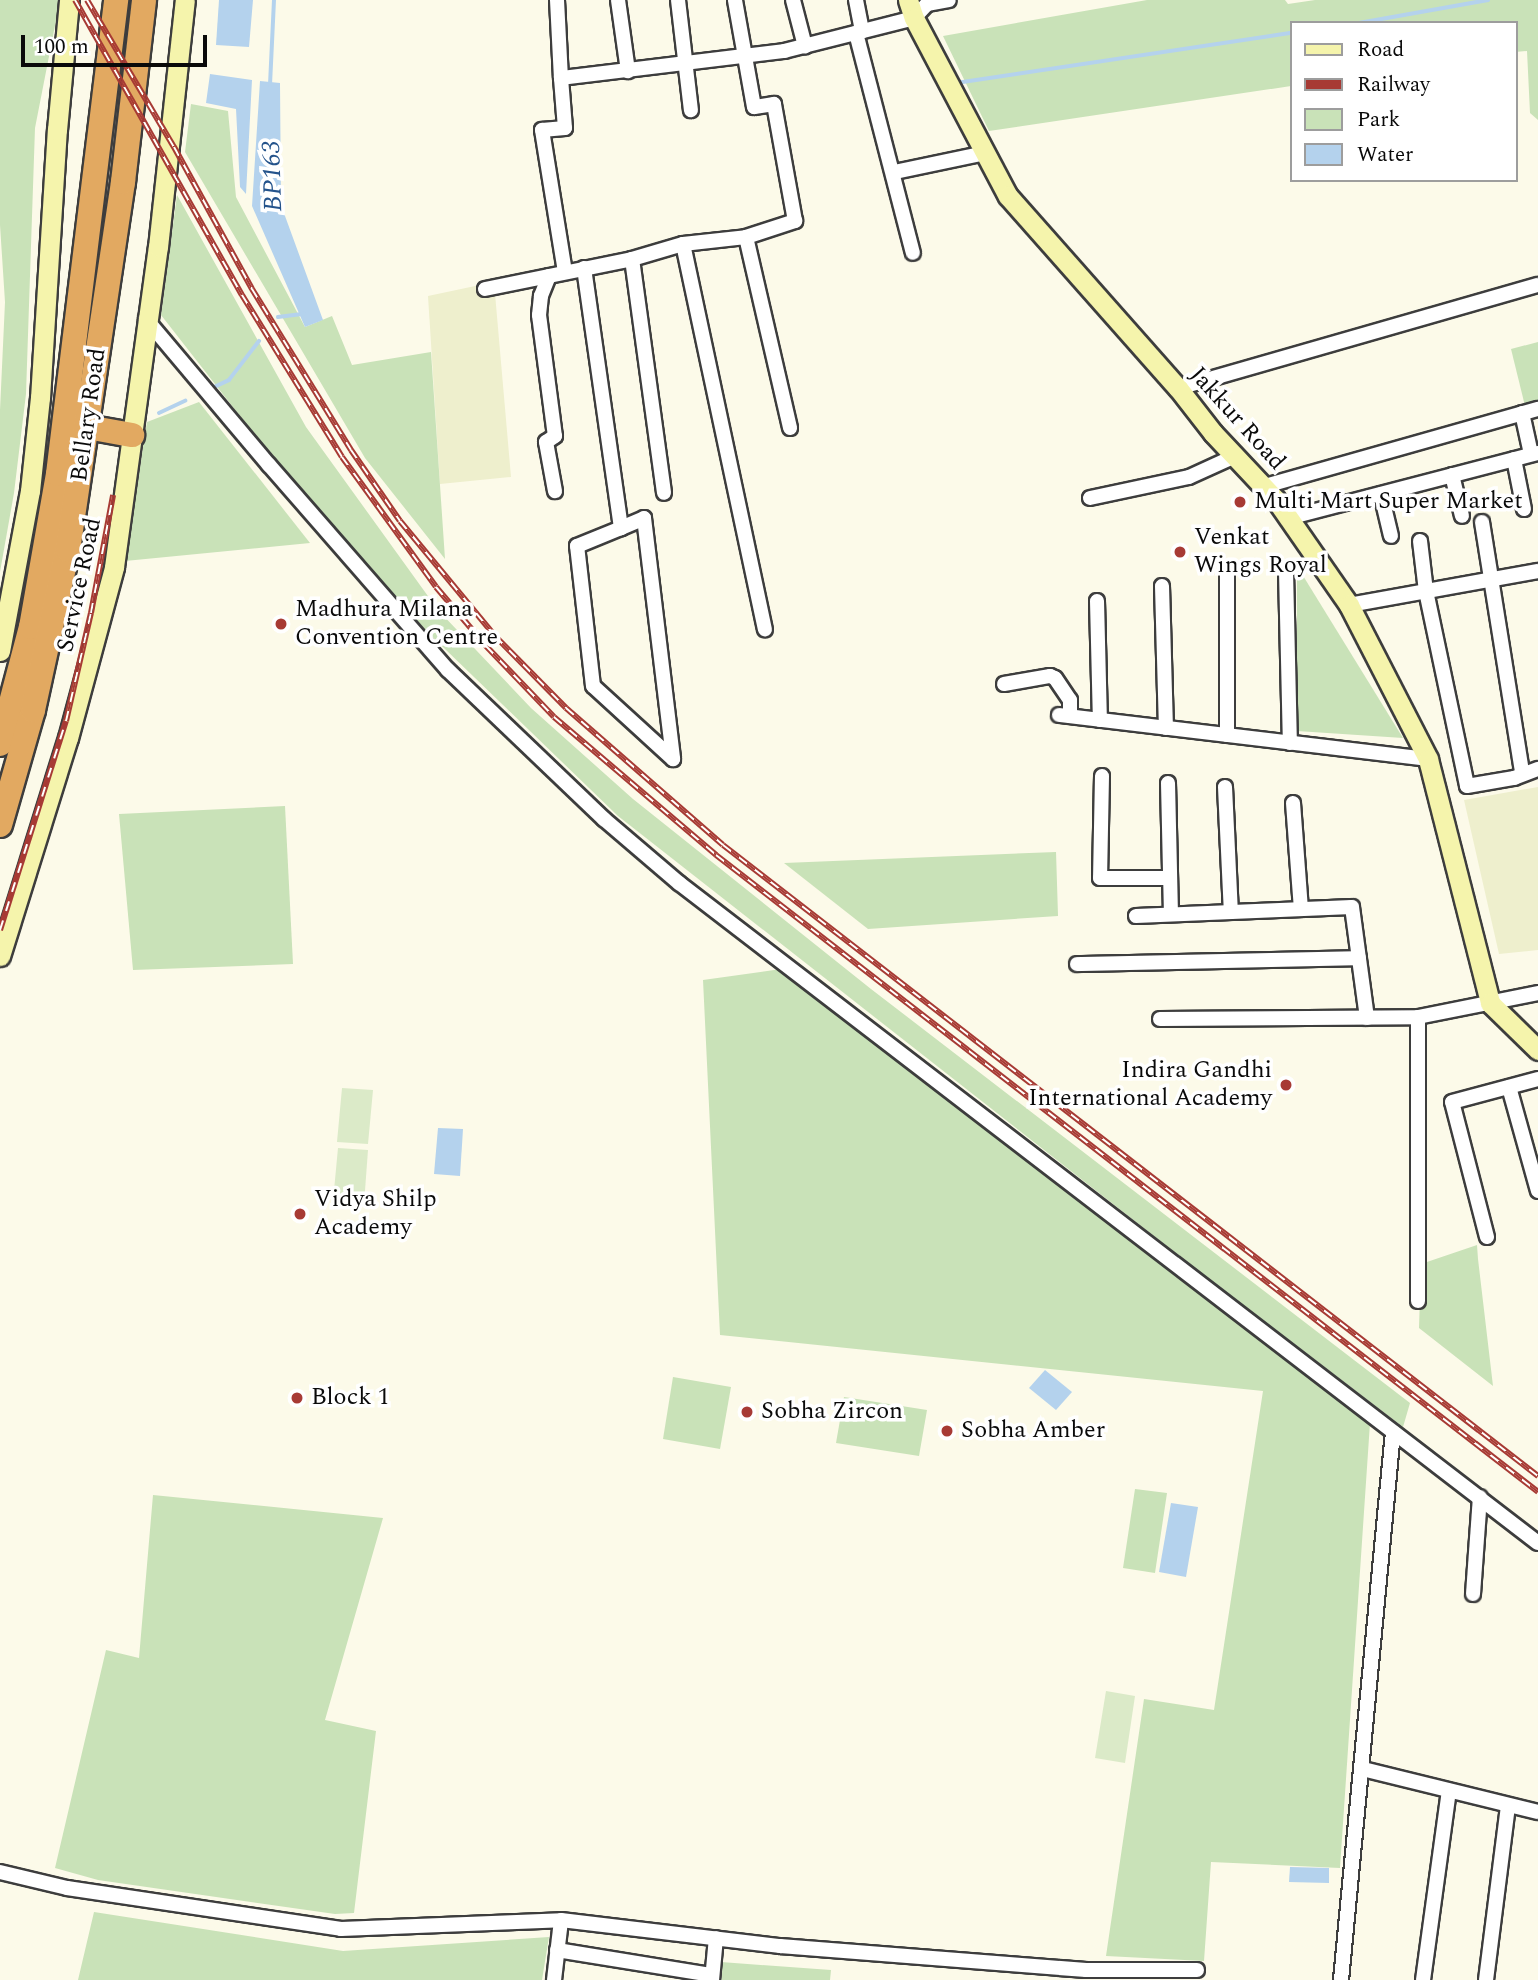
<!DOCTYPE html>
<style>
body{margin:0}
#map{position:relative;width:1538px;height:1980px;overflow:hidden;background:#fcfae9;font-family:Spectral,serif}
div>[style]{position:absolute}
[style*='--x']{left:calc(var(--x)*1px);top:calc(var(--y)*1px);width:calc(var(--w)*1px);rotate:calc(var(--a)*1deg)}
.farmland>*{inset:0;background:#eeefcd}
.green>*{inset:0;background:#c9e2b8}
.pitch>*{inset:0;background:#dbeac8}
.water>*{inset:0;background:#b4d2ed}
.stream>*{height:3.5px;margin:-1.75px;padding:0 1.75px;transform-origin:1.75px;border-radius:1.75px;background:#b4d2ed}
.roads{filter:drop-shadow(2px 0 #3d3d3d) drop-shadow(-2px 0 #3d3d3d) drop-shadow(0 2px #3d3d3d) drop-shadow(0 -2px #3d3d3d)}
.street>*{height:14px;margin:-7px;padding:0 7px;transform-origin:7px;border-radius:7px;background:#fff}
.secondary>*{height:19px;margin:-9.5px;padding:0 9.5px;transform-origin:9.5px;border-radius:9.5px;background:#f5f4ac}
.highway>*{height:24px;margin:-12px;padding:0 12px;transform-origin:12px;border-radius:12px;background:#e2a961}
.rail>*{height:6px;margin-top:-3px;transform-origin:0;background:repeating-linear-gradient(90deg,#fff 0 10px,#a73a34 0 20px);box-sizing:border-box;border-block:2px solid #a73a34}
.dots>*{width:19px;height:19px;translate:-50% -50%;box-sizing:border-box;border:4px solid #fff;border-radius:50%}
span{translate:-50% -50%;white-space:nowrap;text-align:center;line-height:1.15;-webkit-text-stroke:7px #fff;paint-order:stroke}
.street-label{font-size:24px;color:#0a0a0a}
.poi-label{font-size:24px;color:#0a0a0a}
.left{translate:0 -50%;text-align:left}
.right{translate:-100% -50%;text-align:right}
.water-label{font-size:26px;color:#24538b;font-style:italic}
.legend{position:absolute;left:1290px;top:21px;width:228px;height:161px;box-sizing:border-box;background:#fff;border:2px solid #9d9d9d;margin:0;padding:9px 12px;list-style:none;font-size:21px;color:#0a0a0a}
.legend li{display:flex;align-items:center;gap:14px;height:35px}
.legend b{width:35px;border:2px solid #9d9d9d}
.scale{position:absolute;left:21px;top:35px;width:186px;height:32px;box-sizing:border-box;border:4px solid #0a0a0a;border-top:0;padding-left:9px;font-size:21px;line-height:24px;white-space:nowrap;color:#0a0a0a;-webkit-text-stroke:5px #fff;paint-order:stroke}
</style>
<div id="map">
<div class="farmland">
<i style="clip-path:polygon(494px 282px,511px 477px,440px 484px,428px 296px)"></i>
<i style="clip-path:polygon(1538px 787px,1538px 950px,1499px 954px,1464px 800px)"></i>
</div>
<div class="green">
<i style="clip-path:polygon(0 0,60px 0,35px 128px,26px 394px,14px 493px,0 572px,0 410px,5px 302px,0 225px)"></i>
<i style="clip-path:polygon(1147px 0,1285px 0,1288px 4px,1315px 0,1538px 0,1538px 120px,1530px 113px,1527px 51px,1515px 52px,1515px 23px,1291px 23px,1291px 86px,989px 131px,943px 36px)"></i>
<i style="clip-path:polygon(191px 104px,228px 111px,236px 197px,305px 327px,332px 316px,352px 365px,431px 352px,445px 559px,365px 458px,185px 152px)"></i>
<i style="clip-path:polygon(177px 195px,306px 427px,438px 610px,531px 708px,633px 799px,871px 989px,1410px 1403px,1403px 1427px,1196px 1269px,618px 816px,417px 622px,258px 439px,161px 315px)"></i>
<i style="clip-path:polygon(1538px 342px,1538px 403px,1525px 406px,1511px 349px)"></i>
<i style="clip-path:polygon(199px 402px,310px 543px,125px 561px,147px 422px)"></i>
<i style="clip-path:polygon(1297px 566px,1403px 738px,1297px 731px)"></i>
<i style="clip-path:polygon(285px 806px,293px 964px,133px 970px,119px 814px)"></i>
<i style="clip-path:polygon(1056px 852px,1058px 916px,868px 929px,784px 863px)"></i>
<i style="clip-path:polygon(781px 969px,1370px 1423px,1340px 1868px,1211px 1862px,1204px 1961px,1106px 1956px,1144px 1699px,1214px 1710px,1263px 1391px,720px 1335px,703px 980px)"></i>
<i style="clip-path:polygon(1477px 1245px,1478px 1259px,1493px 1386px,1419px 1328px,1421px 1264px)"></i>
<i style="clip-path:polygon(673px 1377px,731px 1387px,720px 1449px,663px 1439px)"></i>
<i style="clip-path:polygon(844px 1397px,927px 1410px,919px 1456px,836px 1443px)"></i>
<i style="clip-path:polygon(1135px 1489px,1167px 1493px,1155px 1573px,1123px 1568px)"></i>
<i style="clip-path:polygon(153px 1495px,383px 1518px,325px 1720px,376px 1731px,354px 1913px,335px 1914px,98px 1880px,55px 1868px,106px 1650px,139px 1658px)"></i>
<i style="clip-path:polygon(94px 1912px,343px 1951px,549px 1937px,542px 1980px,78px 1980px)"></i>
<i style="clip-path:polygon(721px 1962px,831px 1970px,830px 1980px,719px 1980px)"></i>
</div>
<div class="pitch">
<i style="clip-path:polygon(342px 1088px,373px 1090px,368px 1144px,337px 1142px)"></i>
<i style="clip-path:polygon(338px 1148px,368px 1150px,364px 1204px,333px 1201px)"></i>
<i style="clip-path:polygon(1106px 1691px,1135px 1696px,1125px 1763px,1095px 1758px)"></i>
</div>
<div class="water">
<i style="clip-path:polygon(219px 0,253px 0,249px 47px,216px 45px)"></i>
<i style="clip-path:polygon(210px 74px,252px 80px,246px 194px,240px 187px,236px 109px,206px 103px)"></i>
<i style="clip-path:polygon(260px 81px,280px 83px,281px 205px,323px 320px,305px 327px,252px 206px)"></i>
<i style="clip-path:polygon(438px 1128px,463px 1129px,460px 1176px,434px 1174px)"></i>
<i style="clip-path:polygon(1045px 1370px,1072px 1392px,1056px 1410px,1029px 1388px)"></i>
<i style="clip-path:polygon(1171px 1503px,1198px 1507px,1186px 1577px,1159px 1572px)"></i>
<i style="clip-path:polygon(1290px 1867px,1329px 1868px,1329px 1883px,1289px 1882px)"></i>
</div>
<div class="stream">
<i style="--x:1359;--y:23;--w:131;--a:-10.1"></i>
<i style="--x:956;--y:83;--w:339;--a:-8.5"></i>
<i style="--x:270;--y:85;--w:85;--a:-87.3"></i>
<i style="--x:278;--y:317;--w:26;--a:-7"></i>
<i style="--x:210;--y:389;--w:21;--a:-25"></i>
<i style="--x:229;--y:380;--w:49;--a:-52.4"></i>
<i style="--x:159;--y:413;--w:29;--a:-25"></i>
</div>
<div class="roads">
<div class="street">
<i style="--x:557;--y:0;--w:78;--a:87.1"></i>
<i style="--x:618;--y:0;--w:72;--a:82"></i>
<i style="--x:678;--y:0;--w:111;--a:83.3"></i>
<i style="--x:793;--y:0;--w:48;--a:75.4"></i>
<i style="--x:856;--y:0;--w:32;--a:79"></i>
<i style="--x:856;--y:33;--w:227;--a:75.5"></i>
<i style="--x:895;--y:172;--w:92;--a:-11.9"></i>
<i style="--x:746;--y:237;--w:196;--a:77"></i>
<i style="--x:683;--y:244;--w:394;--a:78"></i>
<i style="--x:632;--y:259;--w:236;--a:82.2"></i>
<i style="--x:584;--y:268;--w:263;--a:81.9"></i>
<i style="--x:621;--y:528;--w:25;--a:-23"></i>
<i style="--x:644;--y:518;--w:243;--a:83.1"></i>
<i style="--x:673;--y:759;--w:108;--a:-137.6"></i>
<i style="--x:593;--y:686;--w:141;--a:-96.5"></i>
<i style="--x:577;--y:546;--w:48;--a:-22.2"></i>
<i style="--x:565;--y:272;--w:144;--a:-99.2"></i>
<i style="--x:542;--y:130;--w:23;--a:-5"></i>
<i style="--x:565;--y:128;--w:50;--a:-94.6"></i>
<i style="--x:561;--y:78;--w:225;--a:-6.9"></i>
<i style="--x:784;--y:51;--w:134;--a:-14.2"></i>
<i style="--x:914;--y:18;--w:19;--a:-47"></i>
<i style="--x:927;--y:4;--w:22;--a:-10"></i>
<i style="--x:549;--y:276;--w:22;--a:112"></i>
<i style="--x:541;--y:296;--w:19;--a:96"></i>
<i style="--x:539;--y:315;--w:122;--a:82.5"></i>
<i style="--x:555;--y:436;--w:11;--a:146"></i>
<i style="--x:546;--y:442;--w:50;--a:79.6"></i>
<i style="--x:485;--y:289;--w:150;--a:-11.5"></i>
<i style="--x:632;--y:259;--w:53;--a:-16.4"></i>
<i style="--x:683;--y:244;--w:63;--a:-6.3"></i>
<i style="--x:746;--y:237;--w:52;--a:-18.1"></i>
<i style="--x:795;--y:221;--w:119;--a:-100.2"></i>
<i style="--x:774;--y:104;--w:20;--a:171"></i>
<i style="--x:754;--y:107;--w:109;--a:-100.1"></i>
<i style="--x:146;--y:319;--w:191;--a:49.9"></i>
<i style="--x:269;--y:465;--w:272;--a:48.9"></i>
<i style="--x:448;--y:670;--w:216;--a:43.7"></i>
<i style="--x:604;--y:819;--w:99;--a:40.5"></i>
<i style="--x:679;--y:883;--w:1083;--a:37.54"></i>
<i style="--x:1178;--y:388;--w:374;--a:-16"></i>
<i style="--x:1522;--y:413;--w:42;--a:77.6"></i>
<i style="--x:1514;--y:459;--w:51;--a:78.7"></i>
<i style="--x:1452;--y:475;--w:42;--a:76.3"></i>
<i style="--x:1265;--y:486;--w:284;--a:-15.8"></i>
<i style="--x:1381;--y:494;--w:43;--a:76.6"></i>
<i style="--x:1090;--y:498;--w:101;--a:-12"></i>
<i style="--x:1189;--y:477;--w:51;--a:-24.5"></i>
<i style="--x:1288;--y:518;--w:258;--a:-14.6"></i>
<i style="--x:1482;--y:522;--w:254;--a:80.9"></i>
<i style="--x:1420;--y:541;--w:50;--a:83.2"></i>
<i style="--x:1426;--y:591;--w:199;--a:78.1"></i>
<i style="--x:1467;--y:786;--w:48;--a:-9.7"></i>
<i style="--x:1514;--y:778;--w:26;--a:-21"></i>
<i style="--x:1286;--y:571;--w:172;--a:88.7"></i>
<i style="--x:1227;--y:575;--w:160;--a:90"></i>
<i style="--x:1162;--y:586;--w:142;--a:88.4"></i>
<i style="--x:1097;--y:601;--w:119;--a:88.6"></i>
<i style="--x:1349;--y:605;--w:192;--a:-10.2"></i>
<i style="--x:1004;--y:684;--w:47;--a:-9.9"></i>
<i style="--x:1050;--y:676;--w:5;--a:22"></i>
<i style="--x:1055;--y:678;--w:27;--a:56"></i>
<i style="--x:1070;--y:700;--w:16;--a:90"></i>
<i style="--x:1059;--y:715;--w:372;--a:6.8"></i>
<i style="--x:1102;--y:776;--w:102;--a:91.1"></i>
<i style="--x:1100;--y:878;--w:70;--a:0"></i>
<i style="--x:1168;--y:783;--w:131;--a:88.7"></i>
<i style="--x:1225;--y:787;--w:125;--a:87.3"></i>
<i style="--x:1293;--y:803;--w:106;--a:85.7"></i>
<i style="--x:1136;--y:916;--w:216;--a:-2.4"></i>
<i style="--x:1352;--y:907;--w:112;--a:82.3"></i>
<i style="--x:1077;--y:964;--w:282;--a:-1.2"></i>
<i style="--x:1160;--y:1019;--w:258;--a:-0.4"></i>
<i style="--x:1418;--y:1017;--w:122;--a:-11.3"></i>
<i style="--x:1509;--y:1087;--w:108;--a:74.4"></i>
<i style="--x:1487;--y:1237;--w:139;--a:-104.5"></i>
<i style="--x:1452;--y:1102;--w:89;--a:-15"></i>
<i style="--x:1418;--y:1301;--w:284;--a:-90"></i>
<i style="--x:1473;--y:1594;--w:97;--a:-85.9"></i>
<i style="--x:1363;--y:1769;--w:180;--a:13.8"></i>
<i style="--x:0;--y:1872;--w:69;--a:13.4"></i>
<i style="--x:67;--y:1888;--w:277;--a:8.5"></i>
<i style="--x:341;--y:1929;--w:220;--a:-2.3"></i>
<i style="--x:561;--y:1920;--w:221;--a:6.8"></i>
<i style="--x:780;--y:1946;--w:307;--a:4.5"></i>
<i style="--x:1086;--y:1970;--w:111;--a:0"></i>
<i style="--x:557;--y:1950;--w:157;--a:9.2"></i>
<i style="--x:554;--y:1980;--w:60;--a:-83.3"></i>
<i style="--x:712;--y:1980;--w:42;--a:-84.6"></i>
<i style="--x:1341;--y:1980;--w:550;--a:-84.58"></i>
<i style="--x:1423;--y:1980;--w:191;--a:-82.2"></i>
<i style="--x:1486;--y:1980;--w:175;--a:-82.8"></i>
</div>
<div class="secondary">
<i style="--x:908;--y:0;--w:19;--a:72"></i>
<i style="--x:914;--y:18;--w:201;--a:62.2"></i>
<i style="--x:1008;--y:196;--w:256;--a:48.5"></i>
<i style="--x:1178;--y:388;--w:57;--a:52.1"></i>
<i style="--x:1213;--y:433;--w:92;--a:46.8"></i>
<i style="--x:1276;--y:500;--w:128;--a:55.2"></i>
<i style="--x:1349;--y:605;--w:173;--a:62.8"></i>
<i style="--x:1428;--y:759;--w:252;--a:75.7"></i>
<i style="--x:1490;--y:1003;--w:67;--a:44.4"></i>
<i style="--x:0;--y:651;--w:163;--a:-79.4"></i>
<i style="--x:30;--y:491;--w:94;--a:-83.9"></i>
<i style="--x:40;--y:398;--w:269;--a:-86.4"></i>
<i style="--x:57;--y:130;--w:131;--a:-84.7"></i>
<i style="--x:0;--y:956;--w:228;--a:-72.7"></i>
<i style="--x:68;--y:738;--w:177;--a:-74.9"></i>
<i style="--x:114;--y:567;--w:323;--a:-82.2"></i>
<i style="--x:158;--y:247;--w:248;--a:-83.8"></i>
</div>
<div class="highway">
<i style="--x:87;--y:427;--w:46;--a:10.1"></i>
<i style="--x:0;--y:744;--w:121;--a:-75.2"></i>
<i style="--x:31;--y:627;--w:155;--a:-80"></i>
<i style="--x:58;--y:474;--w:478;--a:-83"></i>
<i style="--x:0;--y:825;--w:120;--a:-74"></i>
<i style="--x:33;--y:710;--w:164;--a:-77.7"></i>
<i style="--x:68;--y:550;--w:372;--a:-81.5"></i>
<i style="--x:123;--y:182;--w:183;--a:-83.4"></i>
</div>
</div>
<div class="rail">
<i style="--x:75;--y:0;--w:339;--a:60.5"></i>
<i style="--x:242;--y:295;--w:190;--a:58.3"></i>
<i style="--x:342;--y:457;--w:160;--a:54.1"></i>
<i style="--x:436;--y:587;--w:77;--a:49.7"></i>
<i style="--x:486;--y:646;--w:98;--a:46.2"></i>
<i style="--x:554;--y:717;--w:213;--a:40.4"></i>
<i style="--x:716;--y:855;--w:1040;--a:37.77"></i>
<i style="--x:87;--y:0;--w:171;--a:59.4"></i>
<i style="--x:174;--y:147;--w:162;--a:61.2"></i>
<i style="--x:252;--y:289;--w:189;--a:58.4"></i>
<i style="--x:351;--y:450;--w:86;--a:55.4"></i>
<i style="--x:400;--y:521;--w:149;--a:50.4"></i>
<i style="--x:495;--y:636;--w:101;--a:45.4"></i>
<i style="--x:566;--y:708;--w:208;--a:41.1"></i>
<i style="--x:723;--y:845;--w:1031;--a:37.75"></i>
<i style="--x:0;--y:930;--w:219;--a:-72.5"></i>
<i style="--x:66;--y:721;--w:111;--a:-77"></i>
<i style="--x:91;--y:613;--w:120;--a:-79.4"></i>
</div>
<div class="dots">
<i style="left:1240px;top:502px;background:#a73a34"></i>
<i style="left:1180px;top:552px;background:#a73a34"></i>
<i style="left:281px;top:624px;background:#a73a34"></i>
<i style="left:1286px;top:1085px;background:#a73a34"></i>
<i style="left:300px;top:1214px;background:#a73a34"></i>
<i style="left:297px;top:1398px;background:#a73a34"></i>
<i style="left:747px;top:1412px;background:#a73a34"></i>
<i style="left:947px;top:1431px;background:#a73a34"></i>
</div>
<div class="street-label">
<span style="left:89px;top:415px;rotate:-82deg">Bellary Road</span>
<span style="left:1237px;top:419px;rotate:48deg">Jakkur Road</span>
<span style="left:80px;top:585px;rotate:-78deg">Service Road</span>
</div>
<div class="poi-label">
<span class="left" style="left:1254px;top:502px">Multi Mart Super Market</span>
<span class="left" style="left:1194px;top:552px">Venkat<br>Wings Royal</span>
<span class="left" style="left:295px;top:624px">Madhura Milana<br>Convention Centre</span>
<span class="right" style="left:1272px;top:1085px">Indira Gandhi<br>International Academy</span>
<span class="left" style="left:314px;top:1214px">Vidya Shilp<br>Academy</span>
<span class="left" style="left:311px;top:1398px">Block 1</span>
<span class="left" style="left:761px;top:1412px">Sobha Zircon</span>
<span class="left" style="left:961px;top:1431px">Sobha Amber</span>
</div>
<div class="water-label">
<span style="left:273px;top:176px;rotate:-92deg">BP163</span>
</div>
<ul class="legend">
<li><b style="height:9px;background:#f5f4ac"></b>Road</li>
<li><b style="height:9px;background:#a73a34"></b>Railway</li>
<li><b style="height:19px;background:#c9e2b8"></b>Park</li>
<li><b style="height:19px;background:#b4d2ed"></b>Water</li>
</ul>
<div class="scale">100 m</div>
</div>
